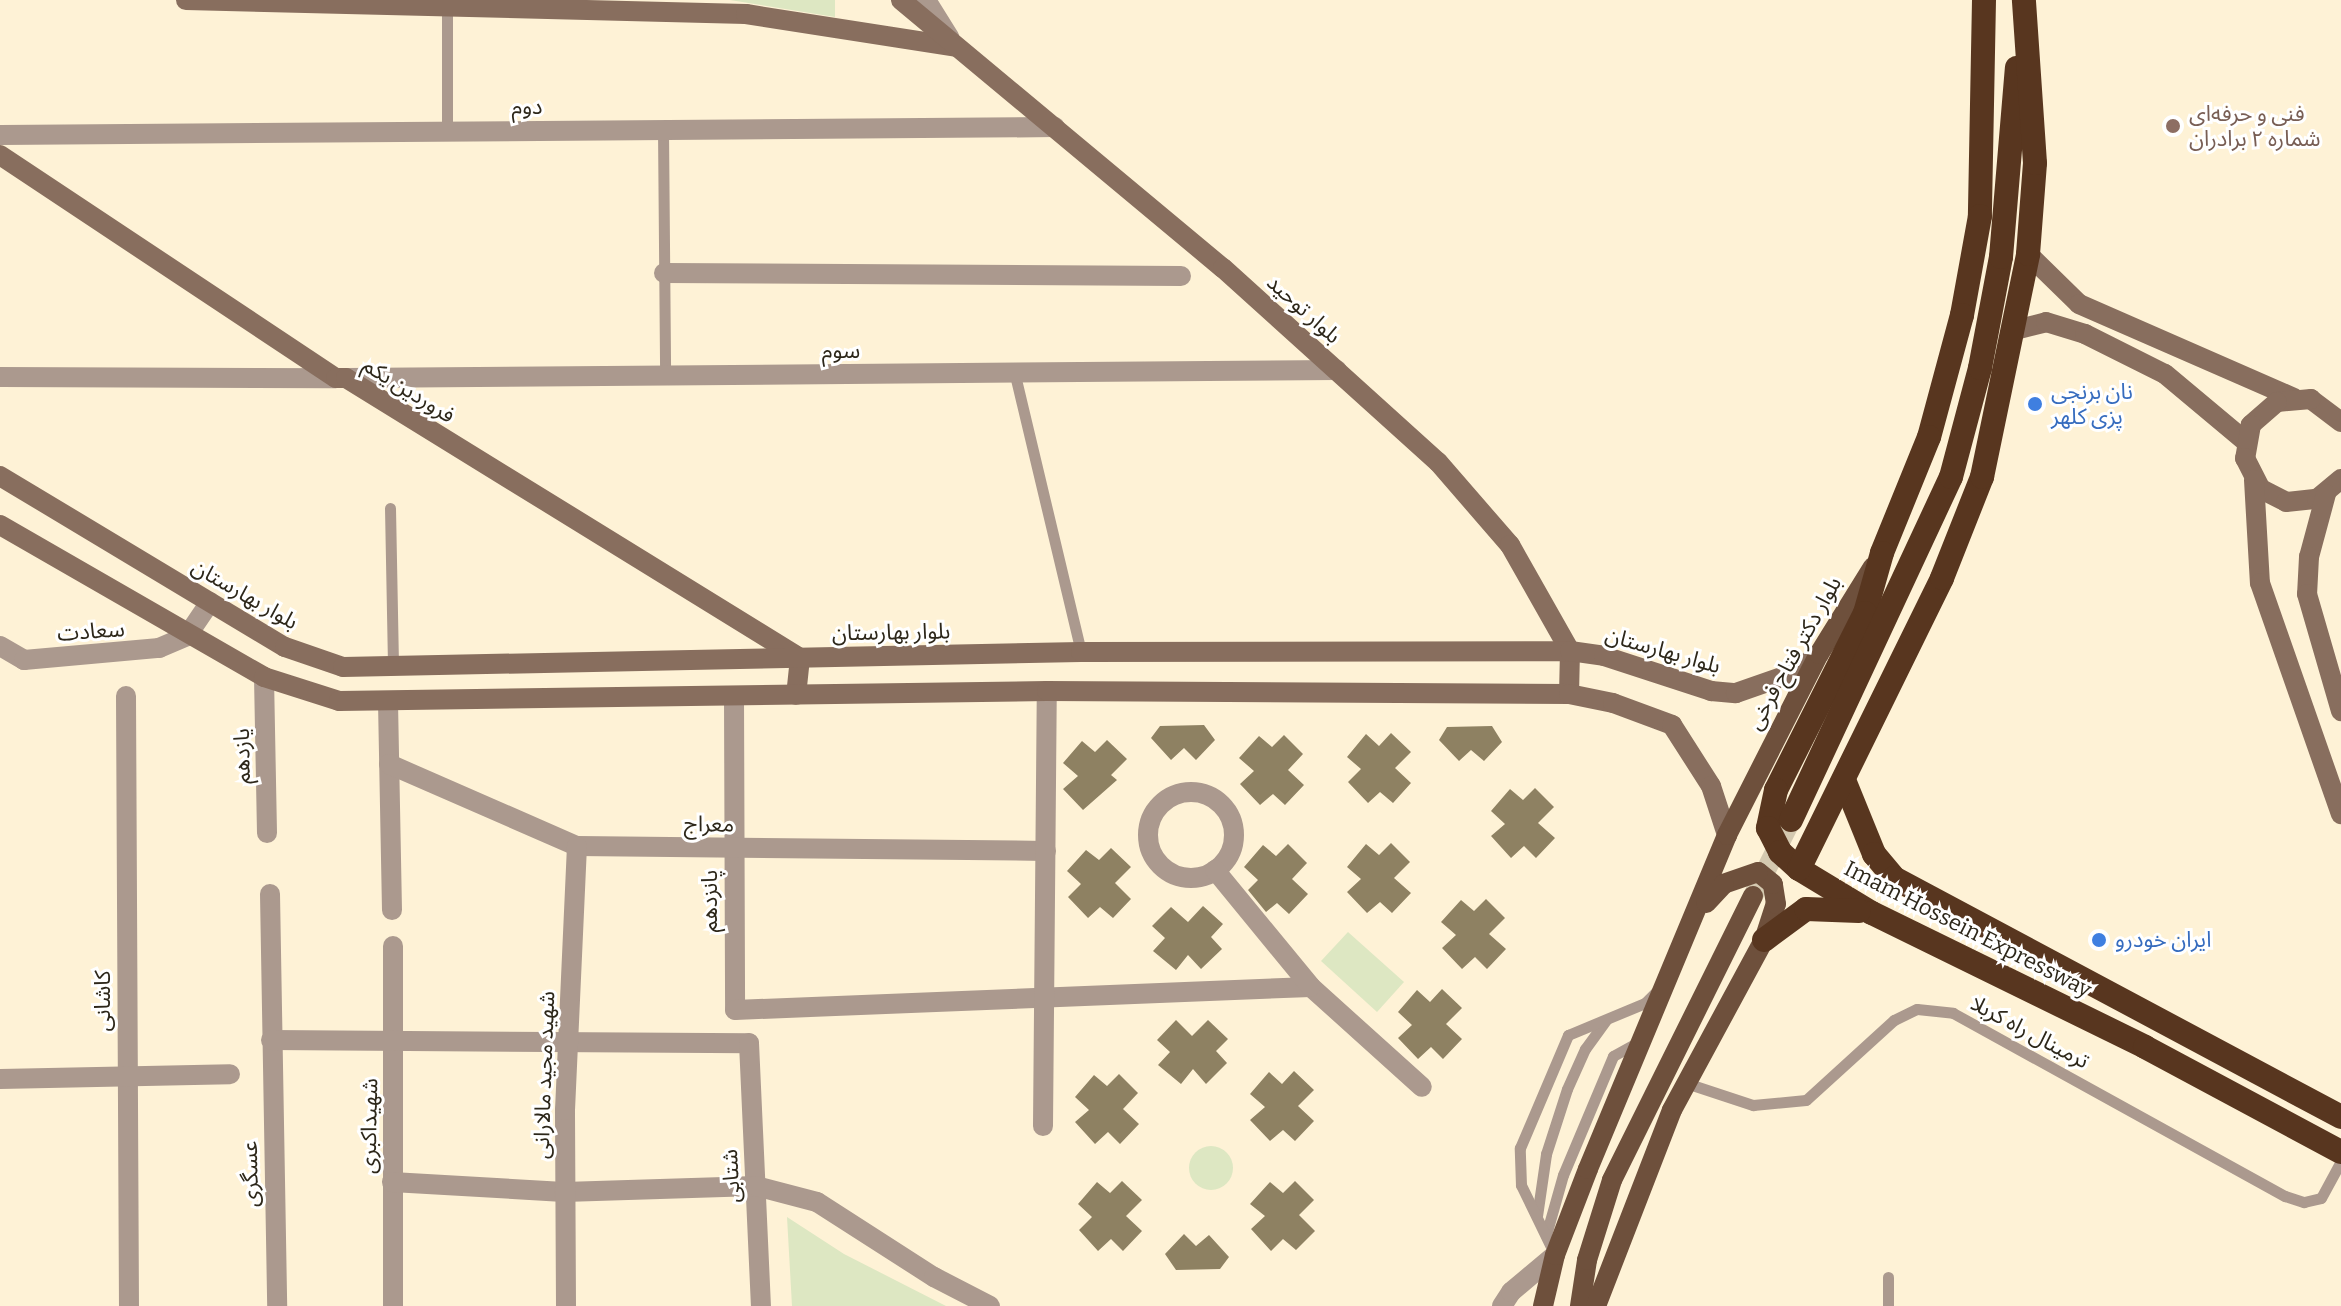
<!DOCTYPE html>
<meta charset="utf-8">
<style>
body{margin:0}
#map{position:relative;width:2341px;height:1306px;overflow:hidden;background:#fef2d6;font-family:Bitter,"Noto Sans Arabic",serif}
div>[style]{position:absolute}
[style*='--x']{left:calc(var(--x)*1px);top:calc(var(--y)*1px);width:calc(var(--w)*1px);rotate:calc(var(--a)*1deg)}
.green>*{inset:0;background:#dde7c2}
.round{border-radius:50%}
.building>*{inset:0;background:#8e8162}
.primary-tunnel>*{height:20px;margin-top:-10px;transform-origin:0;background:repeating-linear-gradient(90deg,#d4c9b0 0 20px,transparent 0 30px)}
.lane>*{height:11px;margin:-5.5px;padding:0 5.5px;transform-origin:5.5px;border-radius:5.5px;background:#ab998e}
.street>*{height:20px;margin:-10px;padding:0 10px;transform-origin:10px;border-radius:10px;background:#ab998e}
.street>.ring{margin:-10px;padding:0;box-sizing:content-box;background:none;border:20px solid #ab998e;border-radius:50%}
.secondary>*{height:20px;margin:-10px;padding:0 10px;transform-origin:10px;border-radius:10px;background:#886e5e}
.primary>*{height:20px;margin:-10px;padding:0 10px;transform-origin:10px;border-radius:10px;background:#6e503c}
.highway>*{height:24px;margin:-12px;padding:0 12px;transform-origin:12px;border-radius:12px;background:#58361f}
.dots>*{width:22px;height:22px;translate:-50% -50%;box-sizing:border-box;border:4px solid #fff;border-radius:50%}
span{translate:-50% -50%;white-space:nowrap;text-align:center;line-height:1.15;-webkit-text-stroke:6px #fff;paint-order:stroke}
.street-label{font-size:22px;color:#2d271a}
.education-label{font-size:22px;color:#785e54}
.left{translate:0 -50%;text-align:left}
.shop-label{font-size:22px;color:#366cbe}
</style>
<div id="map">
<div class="green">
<i style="clip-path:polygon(730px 0,835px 0,835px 17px)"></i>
<i style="clip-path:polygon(1348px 932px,1404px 982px,1377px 1012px,1321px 961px)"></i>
<i class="round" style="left:1189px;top:1146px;width:44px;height:44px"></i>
<i style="clip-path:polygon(787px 1217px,844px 1254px,946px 1306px,792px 1306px)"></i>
</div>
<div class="building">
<i style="clip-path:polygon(1204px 725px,1215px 740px,1196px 760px,1184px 748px,1171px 760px,1151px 738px,1160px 726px)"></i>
<i style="clip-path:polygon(1492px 726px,1502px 742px,1484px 761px,1471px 750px,1459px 761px,1439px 740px,1447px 727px)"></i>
<i style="clip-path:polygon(1391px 733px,1411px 752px,1395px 768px,1411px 783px,1393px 803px,1380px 792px,1368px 803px,1348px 782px,1361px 769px,1347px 757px,1366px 734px,1379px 746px)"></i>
<i style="clip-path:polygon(1284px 735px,1303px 754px,1288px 770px,1304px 785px,1285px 805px,1273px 794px,1260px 805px,1240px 784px,1254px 771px,1239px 758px,1259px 736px,1272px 747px)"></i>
<i style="clip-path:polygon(1107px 740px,1127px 759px,1111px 775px,1117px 780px,1083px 810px,1063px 789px,1078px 776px,1063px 763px,1082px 741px,1095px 752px)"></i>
<i style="clip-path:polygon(1535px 788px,1554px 807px,1538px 823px,1555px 838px,1536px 858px,1524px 846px,1511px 858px,1491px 836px,1505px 824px,1491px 811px,1510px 789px,1523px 800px)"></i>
<i style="clip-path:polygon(1391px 843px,1410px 862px,1394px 878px,1411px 893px,1392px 913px,1380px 902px,1367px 913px,1347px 892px,1361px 879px,1347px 867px,1366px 844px,1379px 855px)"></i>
<i style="clip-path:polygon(1288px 844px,1307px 863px,1292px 879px,1308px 894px,1289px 914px,1277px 903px,1266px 912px,1248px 890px,1258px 880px,1244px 867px,1263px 845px,1276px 856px)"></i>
<i style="clip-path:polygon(1111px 848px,1131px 867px,1115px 883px,1131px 899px,1113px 918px,1100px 907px,1088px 918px,1068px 897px,1081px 884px,1067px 871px,1086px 850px,1099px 860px)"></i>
<i style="clip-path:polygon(1486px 899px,1505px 918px,1489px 934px,1506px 949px,1487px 969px,1475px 957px,1462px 969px,1442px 948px,1456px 935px,1441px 922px,1461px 900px,1474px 911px)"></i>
<i style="clip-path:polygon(1203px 906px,1223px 924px,1211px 937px,1222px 949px,1201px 969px,1188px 955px,1176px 970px,1153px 951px,1165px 938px,1152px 926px,1171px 907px,1188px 922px)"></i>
<i style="clip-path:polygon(1442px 989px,1462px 1008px,1446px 1024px,1462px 1039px,1443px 1059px,1431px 1047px,1418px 1059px,1398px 1038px,1412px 1025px,1398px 1012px,1417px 990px,1430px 1002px)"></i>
<i style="clip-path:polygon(1176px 1020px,1192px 1036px,1208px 1020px,1228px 1039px,1216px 1051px,1227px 1063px,1206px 1084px,1193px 1069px,1181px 1084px,1158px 1065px,1170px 1052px,1157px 1040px)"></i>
<i style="clip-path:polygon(1294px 1071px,1314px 1090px,1298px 1106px,1314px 1121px,1295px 1141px,1283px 1130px,1270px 1141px,1250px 1120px,1265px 1107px,1250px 1094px,1269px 1072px,1282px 1084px)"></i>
<i style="clip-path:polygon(1119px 1074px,1138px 1093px,1123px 1109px,1139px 1124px,1120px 1144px,1108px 1132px,1095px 1144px,1075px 1122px,1089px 1110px,1075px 1097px,1094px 1075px,1107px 1086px)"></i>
<i style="clip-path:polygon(1122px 1181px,1142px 1200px,1126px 1216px,1142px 1231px,1123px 1251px,1111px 1239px,1098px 1251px,1079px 1230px,1092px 1217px,1078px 1204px,1097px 1182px,1110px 1193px)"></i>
<i style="clip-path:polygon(1295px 1181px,1314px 1200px,1299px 1215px,1315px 1231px,1296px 1250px,1283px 1239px,1271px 1251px,1251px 1229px,1265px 1216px,1250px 1204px,1270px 1182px,1283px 1193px)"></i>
<i style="clip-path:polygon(1184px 1234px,1196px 1246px,1209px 1235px,1229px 1257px,1220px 1269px,1176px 1270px,1165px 1254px)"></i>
</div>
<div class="primary-tunnel">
<i style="--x:1753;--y:896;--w:85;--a:-63.4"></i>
</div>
<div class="lane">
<i style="--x:447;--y:6;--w:126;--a:90"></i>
<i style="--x:663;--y:130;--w:246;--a:89.5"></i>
<i style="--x:1015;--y:375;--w:285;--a:76.6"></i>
<i style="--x:390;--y:508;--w:160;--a:88.9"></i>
<i style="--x:1686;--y:1083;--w:71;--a:18.2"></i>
<i style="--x:1753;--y:1105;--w:53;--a:-5.4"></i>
<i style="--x:1806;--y:1100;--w:119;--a:-42.3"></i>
<i style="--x:1894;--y:1020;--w:25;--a:-26"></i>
<i style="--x:1917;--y:1009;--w:36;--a:6"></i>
<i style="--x:1953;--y:1013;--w:379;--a:28.9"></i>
<i style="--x:2285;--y:1196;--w:20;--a:18"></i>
<i style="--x:2304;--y:1202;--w:17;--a:-13"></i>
<i style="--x:2321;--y:1198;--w:42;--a:-61.6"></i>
<i style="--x:1537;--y:1216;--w:63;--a:-81.7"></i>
<i style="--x:1546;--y:1154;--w:68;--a:-72.1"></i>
<i style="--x:1567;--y:1089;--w:44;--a:-65.8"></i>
<i style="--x:1585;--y:1049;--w:36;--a:-54"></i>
<i style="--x:1546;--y:1235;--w:62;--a:-74.2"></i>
<i style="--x:1563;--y:1175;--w:129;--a:-67.2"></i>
<i style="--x:1613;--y:1056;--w:31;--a:-29"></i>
<i style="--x:1555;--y:1255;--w:78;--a:-115.9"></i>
<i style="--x:1521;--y:1185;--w:37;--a:-92"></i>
<i style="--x:1520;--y:1148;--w:123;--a:-67"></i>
<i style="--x:1568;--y:1035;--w:83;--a:-22.6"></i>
<i style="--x:1645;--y:1003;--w:17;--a:-45"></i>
<i style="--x:1888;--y:1306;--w:29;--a:-90"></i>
</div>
<div class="street">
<i style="--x:926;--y:0;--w:44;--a:58.1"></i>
<i style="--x:0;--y:135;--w:1055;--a:-0.43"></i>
<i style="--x:664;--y:273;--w:517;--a:0.33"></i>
<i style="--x:0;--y:377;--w:336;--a:0.2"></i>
<i style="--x:346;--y:378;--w:991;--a:-0.46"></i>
<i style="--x:0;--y:646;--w:28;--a:30"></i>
<i style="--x:24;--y:660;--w:136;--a:-5.1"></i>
<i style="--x:159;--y:648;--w:30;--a:-23"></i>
<i style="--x:187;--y:636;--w:41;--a:-55.9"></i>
<i style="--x:264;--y:677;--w:156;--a:88.9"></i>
<i style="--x:126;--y:696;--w:610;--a:89.72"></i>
<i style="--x:734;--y:697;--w:313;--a:89.8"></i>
<i style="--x:735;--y:1010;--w:576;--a:-2.29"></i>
<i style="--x:1311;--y:987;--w:149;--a:42"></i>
<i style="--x:388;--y:702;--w:208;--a:88.9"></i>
<i style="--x:389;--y:764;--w:205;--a:23.6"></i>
<i style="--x:577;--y:846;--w:469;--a:0.6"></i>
<i class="ring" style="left:1148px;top:792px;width:66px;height:66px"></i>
<i style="--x:1215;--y:870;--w:151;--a:50.6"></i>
<i style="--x:270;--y:894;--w:412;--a:89"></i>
<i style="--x:393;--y:946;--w:360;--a:90"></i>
<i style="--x:271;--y:1040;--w:478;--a:0.4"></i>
<i style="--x:749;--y:1043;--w:263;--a:87.4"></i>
<i style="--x:0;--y:1079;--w:230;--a:-1.2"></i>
<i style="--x:1043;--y:1126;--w:435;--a:-89.5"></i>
<i style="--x:392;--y:1182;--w:172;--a:3.3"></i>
<i style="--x:564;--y:1192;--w:192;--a:-1.8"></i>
<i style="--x:756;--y:1186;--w:63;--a:14.7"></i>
<i style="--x:817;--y:1202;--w:139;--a:32.7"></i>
<i style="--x:934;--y:1277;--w:63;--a:27.4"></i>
<i style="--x:566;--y:1306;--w:196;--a:-90.3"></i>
<i style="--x:565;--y:1110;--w:264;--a:-87.4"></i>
<i style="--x:1502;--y:1306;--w:17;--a:-57"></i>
<i style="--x:1511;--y:1292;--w:57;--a:-40.1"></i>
</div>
<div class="secondary">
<i style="--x:186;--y:0;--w:560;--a:1.43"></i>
<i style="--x:746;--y:14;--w:213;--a:8.9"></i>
<i style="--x:901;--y:0;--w:419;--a:39.8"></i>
<i style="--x:1223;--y:268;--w:290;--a:42.1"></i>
<i style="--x:1438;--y:462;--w:110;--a:49.1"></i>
<i style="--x:1510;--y:545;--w:122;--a:60.5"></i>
<i style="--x:1570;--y:651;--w:43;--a:91.3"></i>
<i style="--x:0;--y:155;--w:403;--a:33.6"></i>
<i style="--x:336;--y:378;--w:10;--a:0"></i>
<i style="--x:346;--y:378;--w:533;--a:31.66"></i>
<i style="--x:800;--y:658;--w:37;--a:96"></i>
<i style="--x:2028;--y:254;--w:71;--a:44.4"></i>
<i style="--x:2079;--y:304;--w:235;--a:23.6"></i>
<i style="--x:2015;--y:330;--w:32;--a:-14"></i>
<i style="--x:2046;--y:322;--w:41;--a:17.1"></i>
<i style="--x:2085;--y:334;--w:89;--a:26.6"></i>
<i style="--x:2165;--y:374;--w:104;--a:39.9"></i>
<i style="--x:2341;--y:422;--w:38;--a:-143"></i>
<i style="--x:2311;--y:399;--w:34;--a:175"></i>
<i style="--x:2277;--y:402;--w:35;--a:139"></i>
<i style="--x:2251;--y:425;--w:34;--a:100"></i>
<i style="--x:2245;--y:458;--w:35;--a:63"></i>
<i style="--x:2261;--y:489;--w:28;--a:27"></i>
<i style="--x:2286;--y:502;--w:31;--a:-6"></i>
<i style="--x:2317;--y:499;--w:31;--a:-40"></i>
<i style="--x:0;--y:476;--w:332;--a:31"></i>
<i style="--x:285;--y:647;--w:61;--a:19"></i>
<i style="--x:343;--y:667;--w:738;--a:-1.16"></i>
<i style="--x:1081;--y:652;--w:489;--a:-0.1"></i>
<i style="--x:1570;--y:651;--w:34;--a:8"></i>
<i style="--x:1604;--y:656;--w:113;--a:18.1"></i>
<i style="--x:1711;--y:691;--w:25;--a:5"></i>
<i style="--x:1736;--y:693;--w:60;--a:-19.3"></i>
<i style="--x:1793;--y:673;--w:32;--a:-36"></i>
<i style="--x:2254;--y:480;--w:103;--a:86.7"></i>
<i style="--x:2260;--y:583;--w:245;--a:70.7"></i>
<i style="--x:2326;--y:494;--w:65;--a:105.1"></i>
<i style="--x:2309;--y:557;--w:37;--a:93"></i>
<i style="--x:2307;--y:594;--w:122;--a:73.8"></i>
<i style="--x:0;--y:525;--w:305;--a:29.9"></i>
<i style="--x:264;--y:677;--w:79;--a:17.7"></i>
<i style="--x:339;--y:701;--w:708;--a:-0.81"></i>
<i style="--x:1047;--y:691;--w:522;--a:0.33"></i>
<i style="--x:1569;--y:694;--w:45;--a:11.6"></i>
<i style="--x:1613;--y:703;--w:63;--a:20.4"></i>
<i style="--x:1672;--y:725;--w:72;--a:57.4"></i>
<i style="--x:1711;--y:786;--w:52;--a:71.9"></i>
</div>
<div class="primary">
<i style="--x:1543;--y:1306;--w:52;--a:-76.8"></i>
<i style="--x:1555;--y:1255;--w:92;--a:-69"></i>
<i style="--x:1588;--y:1169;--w:362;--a:-67.4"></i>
<i style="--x:1727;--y:835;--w:203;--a:-63.1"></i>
<i style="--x:1819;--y:654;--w:102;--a:-58.2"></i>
<i style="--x:1580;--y:1306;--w:47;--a:-81.3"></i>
<i style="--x:1587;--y:1260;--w:84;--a:-72.6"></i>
<i style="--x:1612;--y:1180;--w:317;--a:-63.6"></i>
<i style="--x:1596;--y:1306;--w:210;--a:-68.8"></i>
<i style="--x:1672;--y:1110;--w:193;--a:-61.6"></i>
<i style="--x:1764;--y:940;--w:38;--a:-72"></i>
<i style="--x:1776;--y:904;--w:20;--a:-99"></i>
<i style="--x:1773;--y:884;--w:19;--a:-141"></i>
<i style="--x:1758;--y:872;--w:36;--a:161"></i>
<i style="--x:1724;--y:884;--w:26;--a:133"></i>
</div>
<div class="highway">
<i style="--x:1984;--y:0;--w:216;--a:91.1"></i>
<i style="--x:1980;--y:216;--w:101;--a:100.3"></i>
<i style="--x:1962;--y:315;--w:126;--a:105.1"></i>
<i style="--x:1929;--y:437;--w:125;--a:112.1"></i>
<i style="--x:1882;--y:553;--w:62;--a:105.8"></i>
<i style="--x:1865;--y:613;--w:198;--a:116.7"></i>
<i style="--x:1776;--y:790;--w:39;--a:102"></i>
<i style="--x:1768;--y:828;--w:27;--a:63"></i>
<i style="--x:1780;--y:852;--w:25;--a:42"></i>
<i style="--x:1799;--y:869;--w:85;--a:31.1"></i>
<i style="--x:1872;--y:913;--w:304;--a:26.1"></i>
<i style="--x:2145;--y:1047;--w:222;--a:28.2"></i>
<i style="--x:1844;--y:780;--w:80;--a:67.9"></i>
<i style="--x:1874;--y:854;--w:31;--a:50"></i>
<i style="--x:1894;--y:878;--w:507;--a:28.13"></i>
<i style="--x:1791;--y:820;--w:378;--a:-65"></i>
<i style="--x:1951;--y:477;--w:113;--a:-75.1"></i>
<i style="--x:1980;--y:368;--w:113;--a:-79.3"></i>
<i style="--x:2001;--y:257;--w:190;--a:-85.2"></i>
<i style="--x:1799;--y:869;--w:324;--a:-63.8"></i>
<i style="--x:1942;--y:578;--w:109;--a:-68.4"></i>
<i style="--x:1982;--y:477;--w:228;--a:-78.3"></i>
<i style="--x:2028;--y:254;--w:91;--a:-85.6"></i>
<i style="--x:2035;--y:163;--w:163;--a:-93.9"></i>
<i style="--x:1764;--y:940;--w:52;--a:-36.4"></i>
<i style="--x:1806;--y:909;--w:53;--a:2.2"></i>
</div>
<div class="dots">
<i style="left:2173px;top:126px;background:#8d6e63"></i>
<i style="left:2035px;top:404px;background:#3f7fe0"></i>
<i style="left:2099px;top:940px;background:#3f7fe0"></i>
</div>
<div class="street-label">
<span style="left:527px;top:107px">دوم</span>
<span style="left:1304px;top:309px;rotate:42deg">بلوار توحید</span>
<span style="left:841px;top:351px">سوم</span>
<span style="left:409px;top:390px;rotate:32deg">فروردین یکم</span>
<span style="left:245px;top:594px;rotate:30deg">بلوار بهارستان</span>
<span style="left:91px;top:631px;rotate:-4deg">سعادت</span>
<span style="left:891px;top:632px;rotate:-1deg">بلوار بهارستان</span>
<span style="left:1663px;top:650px;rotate:16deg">بلوار بهارستان</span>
<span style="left:1794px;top:653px;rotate:-61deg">بلوار دکتر فتاح فرخی</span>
<span style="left:242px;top:756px;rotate:-91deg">یازدهم</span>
<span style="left:709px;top:824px;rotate:1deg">معراج</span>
<span style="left:710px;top:901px;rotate:-90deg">پانزدهم</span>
<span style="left:1968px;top:929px;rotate:27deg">Imam Hossein Expressway</span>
<span style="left:103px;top:1001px;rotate:-90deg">کاشانی</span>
<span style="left:2030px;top:1032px;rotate:28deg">ترمینال راه کربلا</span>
<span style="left:544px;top:1075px;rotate:-88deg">شهید مجید مالارانی</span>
<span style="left:369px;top:1126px;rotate:-89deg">شهیداکبری</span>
<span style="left:250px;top:1174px;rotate:-91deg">عسگری</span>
<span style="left:731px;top:1176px;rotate:-93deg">شتابی</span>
</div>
<div class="education-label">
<span class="left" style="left:2189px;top:126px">فنی و حرفه‌ای<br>شماره ۲ برادران</span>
</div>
<div class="shop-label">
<span class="left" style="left:2051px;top:404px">نان برنجی<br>پزی کلهر</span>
<span class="left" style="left:2115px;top:940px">ایران خودرو</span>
</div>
</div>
